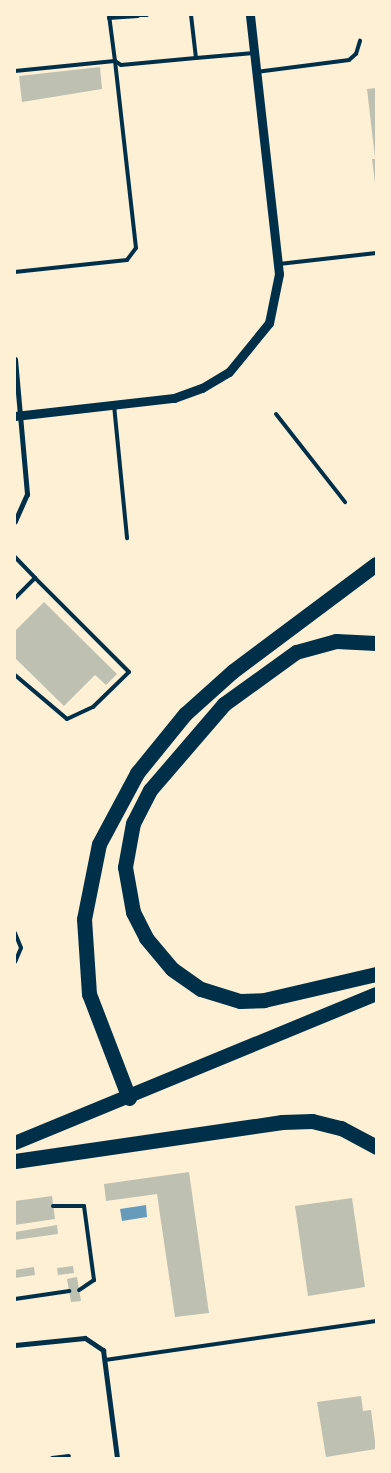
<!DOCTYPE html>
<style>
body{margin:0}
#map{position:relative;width:391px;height:1473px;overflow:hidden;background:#fdf0d5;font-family:"Alegreya Sans",sans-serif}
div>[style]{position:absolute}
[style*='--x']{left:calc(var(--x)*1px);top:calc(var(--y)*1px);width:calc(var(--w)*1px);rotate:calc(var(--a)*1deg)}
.water>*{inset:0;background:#669bbc}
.building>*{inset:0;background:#bec0b2}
.service>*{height:4px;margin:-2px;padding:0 2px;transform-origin:2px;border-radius:2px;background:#003049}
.minor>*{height:5px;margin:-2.5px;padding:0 2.5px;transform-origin:2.5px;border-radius:2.5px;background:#003049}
.tertiary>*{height:9px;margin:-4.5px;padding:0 4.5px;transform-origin:4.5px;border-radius:4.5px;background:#003049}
.trunk>*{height:14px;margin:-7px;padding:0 7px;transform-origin:7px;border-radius:7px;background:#003049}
.motorway>*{height:15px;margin:-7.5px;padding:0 7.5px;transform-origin:7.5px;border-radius:7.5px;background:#003049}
span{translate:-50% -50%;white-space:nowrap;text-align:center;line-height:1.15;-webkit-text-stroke:5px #fdf0d5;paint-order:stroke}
.frame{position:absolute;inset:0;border:16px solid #fdf0d5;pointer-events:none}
</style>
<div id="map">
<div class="water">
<i style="clip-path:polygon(146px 1205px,147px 1217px,122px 1221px,120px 1209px)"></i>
</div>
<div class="building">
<i style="clip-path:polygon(100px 67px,102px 89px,22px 102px,19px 76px)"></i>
<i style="clip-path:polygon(376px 88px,376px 158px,375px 158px,367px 89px)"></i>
<i style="clip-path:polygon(372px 159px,376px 159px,376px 183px,375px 183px)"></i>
<i style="clip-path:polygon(44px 602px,117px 674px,106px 685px,95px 675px,64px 706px,15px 658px,15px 631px)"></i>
<i style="clip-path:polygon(189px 1172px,209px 1313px,175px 1317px,157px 1194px,106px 1201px,104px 1184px)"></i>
<i style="clip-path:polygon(52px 1196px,55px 1219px,15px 1225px,15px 1201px)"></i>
<i style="clip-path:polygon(352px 1198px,365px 1287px,308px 1296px,295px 1206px)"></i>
<i style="clip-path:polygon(57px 1225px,58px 1234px,15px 1240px,15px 1232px)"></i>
<i style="clip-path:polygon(73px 1266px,74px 1273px,58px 1275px,57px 1268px)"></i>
<i style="clip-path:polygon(34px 1267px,35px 1275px,15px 1278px,15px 1270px)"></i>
<i style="clip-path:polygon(77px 1277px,81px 1301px,71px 1302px,67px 1279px)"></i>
<i style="clip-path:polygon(361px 1396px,363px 1411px,371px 1410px,376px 1449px,326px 1457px,317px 1402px)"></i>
</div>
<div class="service">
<i style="--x:109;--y:15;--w:46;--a:82.6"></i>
<i style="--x:115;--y:61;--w:7;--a:34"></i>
<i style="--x:121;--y:65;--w:75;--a:-5.3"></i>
<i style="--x:138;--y:15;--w:9;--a:0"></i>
<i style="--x:191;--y:15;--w:43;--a:83.4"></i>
<i style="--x:196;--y:58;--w:58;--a:-4.9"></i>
<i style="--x:109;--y:18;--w:29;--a:-4"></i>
<i style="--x:15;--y:71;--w:100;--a:-5.7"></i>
<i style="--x:115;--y:61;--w:188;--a:83.6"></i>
<i style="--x:136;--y:248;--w:15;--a:127"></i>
<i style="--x:127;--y:260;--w:113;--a:173.9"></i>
<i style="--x:256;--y:72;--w:94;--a:-7.4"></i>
<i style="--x:349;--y:60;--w:9;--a:-41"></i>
<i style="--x:356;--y:54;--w:14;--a:-73"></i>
<i style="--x:279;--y:264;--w:98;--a:-6.5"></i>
<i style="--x:114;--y:405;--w:134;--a:84.4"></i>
<i style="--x:276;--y:414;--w:112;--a:51.9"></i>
<i style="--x:15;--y:557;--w:29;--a:46"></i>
<i style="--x:35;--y:578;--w:28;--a:135"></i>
<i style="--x:15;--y:675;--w:68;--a:40.2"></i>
<i style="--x:67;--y:719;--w:29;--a:-25"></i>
<i style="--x:93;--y:707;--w:50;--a:-44.2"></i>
<i style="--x:129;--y:672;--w:133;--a:-135"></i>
<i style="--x:15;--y:933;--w:16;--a:68"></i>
<i style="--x:21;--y:948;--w:15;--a:113"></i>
<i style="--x:53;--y:1206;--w:31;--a:0"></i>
<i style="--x:84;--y:1206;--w:75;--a:82.3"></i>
<i style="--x:94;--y:1280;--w:18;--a:146"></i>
<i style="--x:15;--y:1299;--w:55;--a:-8.4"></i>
<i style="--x:105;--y:1360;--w:274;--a:-8.2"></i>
<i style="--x:52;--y:1458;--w:17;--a:-7"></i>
</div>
<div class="minor">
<i style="--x:15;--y:359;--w:136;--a:84.9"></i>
<i style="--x:27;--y:494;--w:30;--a:114"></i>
<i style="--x:15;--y:1345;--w:70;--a:-5.7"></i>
<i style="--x:85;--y:1338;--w:22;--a:34"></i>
<i style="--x:103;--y:1350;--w:109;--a:82.6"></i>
</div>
<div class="tertiary">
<i style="--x:15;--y:416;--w:160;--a:-6.5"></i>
<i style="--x:174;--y:398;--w:30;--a:-20"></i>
<i style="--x:202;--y:388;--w:31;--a:-31"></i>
<i style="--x:229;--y:372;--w:63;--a:-50.8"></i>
<i style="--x:269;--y:323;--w:50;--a:-78.5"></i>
<i style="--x:279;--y:274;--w:261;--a:-96.4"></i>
</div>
<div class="trunk">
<i style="--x:15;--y:1143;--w:391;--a:-22.4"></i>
</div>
<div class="motorway">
<i style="--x:376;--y:643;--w:40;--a:-177.1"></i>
<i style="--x:336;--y:641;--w:41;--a:164.6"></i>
<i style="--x:296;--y:652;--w:89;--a:144.2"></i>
<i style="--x:224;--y:704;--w:113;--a:130.7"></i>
<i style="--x:150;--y:790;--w:37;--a:117"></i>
<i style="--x:133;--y:823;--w:45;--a:100.3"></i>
<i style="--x:125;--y:867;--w:46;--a:79.9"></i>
<i style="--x:133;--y:912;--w:29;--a:63"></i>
<i style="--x:146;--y:938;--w:40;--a:50"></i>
<i style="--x:172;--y:969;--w:35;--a:35"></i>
<i style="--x:201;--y:989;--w:41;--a:17.1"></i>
<i style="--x:240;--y:1001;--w:24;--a:-2"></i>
<i style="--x:264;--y:1000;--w:115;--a:-13.1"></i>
<i style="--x:129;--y:1098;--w:111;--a:-111"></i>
<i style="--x:89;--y:994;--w:75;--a:-93.8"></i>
<i style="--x:84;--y:919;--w:76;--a:-78.7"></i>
<i style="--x:99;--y:844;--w:81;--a:-61.8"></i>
<i style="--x:137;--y:773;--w:76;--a:-50.9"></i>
<i style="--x:185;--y:714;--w:64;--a:-41.9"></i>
<i style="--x:233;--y:671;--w:179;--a:-36.8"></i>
<i style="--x:15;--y:1161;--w:270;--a:-8.3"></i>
<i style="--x:282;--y:1122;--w:30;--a:-2"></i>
<i style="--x:312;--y:1121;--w:30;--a:14"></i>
<i style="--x:341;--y:1128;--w:40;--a:28"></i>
</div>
<div class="frame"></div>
</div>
